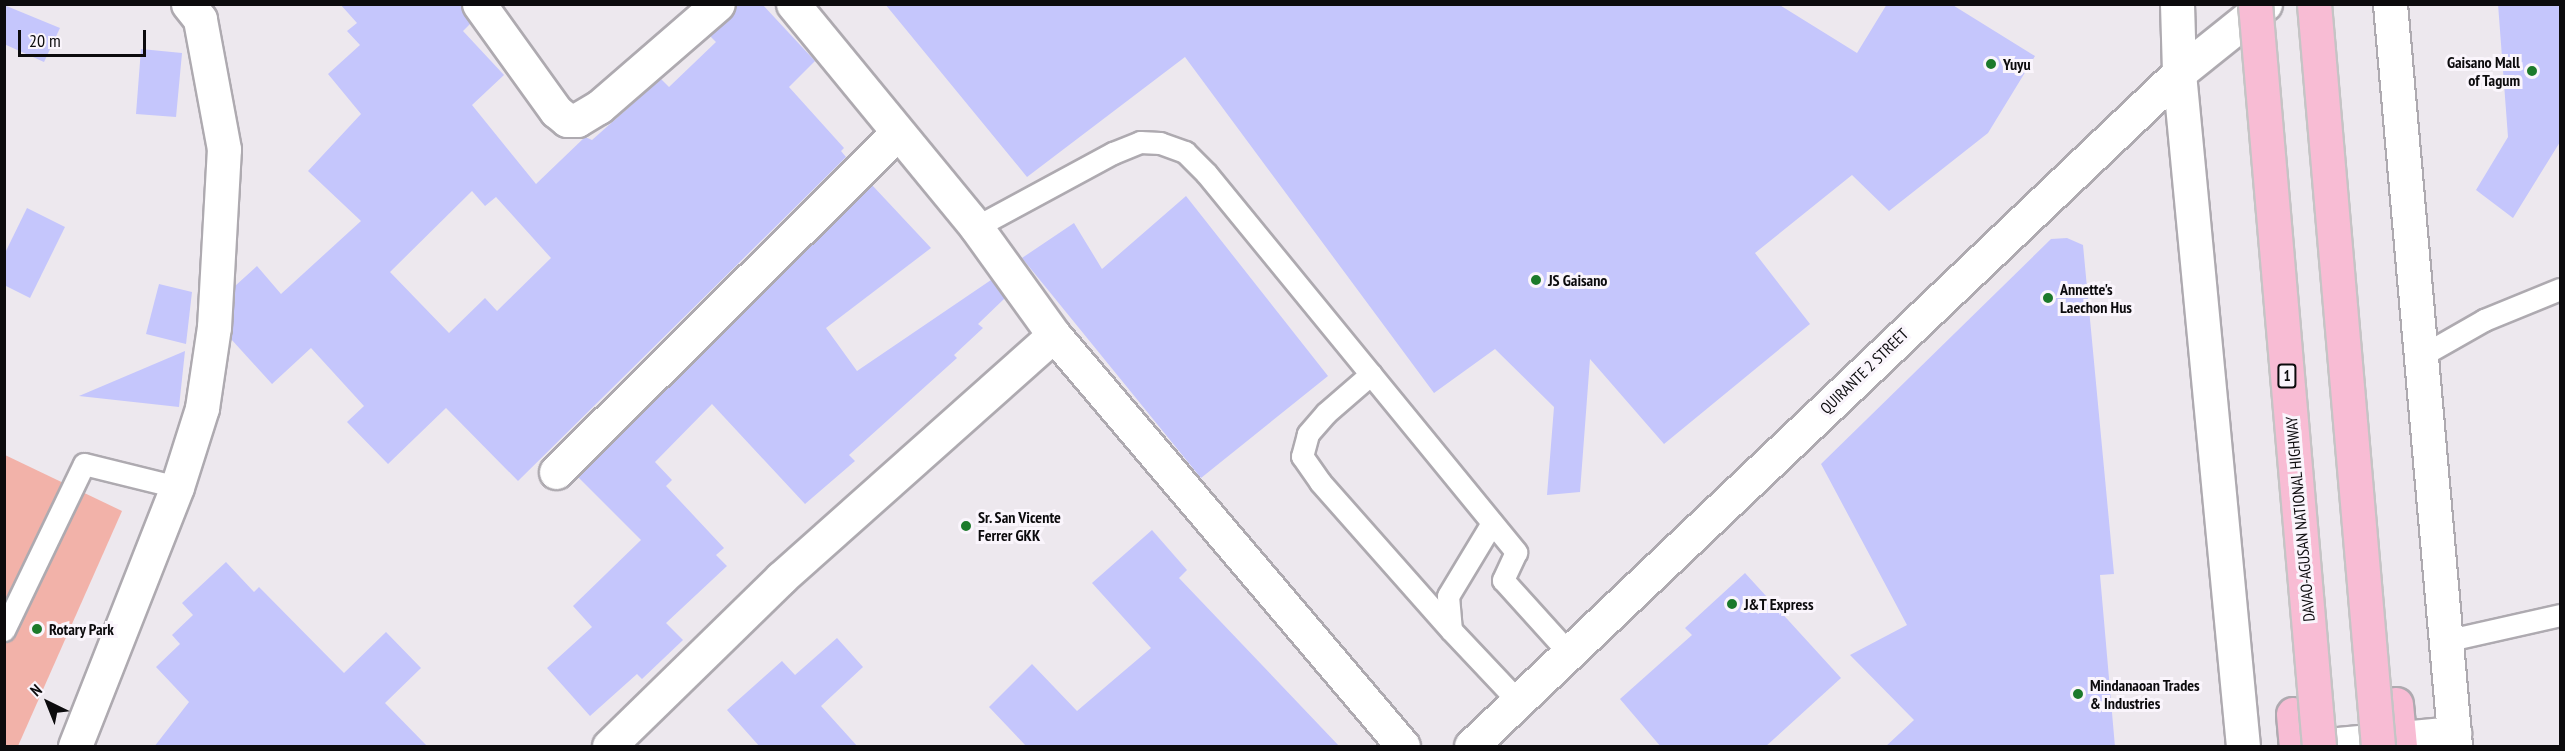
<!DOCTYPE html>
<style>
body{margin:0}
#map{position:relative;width:2565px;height:751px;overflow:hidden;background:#ede8ee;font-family:"PT Sans Narrow",sans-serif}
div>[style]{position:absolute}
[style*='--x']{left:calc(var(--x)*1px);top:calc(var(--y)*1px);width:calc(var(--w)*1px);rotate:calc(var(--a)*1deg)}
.green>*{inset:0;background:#f2b2a9}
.building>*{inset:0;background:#c5c6fc}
.roads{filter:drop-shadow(2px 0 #aeaab0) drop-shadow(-2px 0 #aeaab0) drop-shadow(0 2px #aeaab0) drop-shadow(0 -2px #aeaab0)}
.service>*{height:21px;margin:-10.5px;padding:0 10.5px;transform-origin:10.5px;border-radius:10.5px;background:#fff}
.minor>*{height:33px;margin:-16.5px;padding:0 16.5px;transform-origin:16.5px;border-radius:16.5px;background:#fff}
.tertiary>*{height:33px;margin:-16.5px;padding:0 16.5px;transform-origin:16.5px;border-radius:16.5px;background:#fff}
.trunk>*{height:33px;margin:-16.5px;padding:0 16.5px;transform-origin:16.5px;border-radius:16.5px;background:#f8bcd4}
.bridges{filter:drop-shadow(2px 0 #c5c4c5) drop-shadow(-2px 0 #c5c4c5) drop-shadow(0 2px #c5c4c5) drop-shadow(0 -2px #c5c4c5)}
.trunk-bridge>*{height:33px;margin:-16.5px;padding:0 16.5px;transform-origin:16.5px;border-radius:16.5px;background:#f8bcd4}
.dots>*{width:16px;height:16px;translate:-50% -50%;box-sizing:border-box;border:3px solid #faf5fc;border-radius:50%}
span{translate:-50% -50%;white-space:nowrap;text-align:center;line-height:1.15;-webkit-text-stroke:6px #faf5fc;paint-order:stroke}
.shield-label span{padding:2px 4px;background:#faf5fc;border:2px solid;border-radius:4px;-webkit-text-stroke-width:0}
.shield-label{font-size:15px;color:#0c0b0d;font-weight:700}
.poi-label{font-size:16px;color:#0c0b0d;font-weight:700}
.right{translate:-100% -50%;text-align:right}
.left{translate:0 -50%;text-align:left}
.street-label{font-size:16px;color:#0c0b0d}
.frame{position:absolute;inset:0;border:6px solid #0c0b0d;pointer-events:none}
.north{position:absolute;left:18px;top:673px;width:60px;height:60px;-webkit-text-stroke:4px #faf5fc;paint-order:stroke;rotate:317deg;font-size:16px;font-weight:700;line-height:24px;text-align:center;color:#0c0b0d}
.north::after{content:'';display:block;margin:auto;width:21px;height:27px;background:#0c0b0d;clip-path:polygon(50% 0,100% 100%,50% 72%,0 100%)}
.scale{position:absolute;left:18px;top:30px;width:128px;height:27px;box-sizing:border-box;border:3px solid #0c0b0d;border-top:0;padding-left:8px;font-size:18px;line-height:21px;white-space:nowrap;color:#0c0b0d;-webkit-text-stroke:4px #faf5fc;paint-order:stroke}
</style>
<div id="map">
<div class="green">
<i style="clip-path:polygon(5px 455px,122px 511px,18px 746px,5px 746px)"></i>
</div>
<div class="building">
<i style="clip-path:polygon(evenodd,340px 4px,460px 4px,470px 24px,463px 31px,504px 75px,472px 105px,536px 184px,585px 137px,592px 140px,661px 79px,669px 87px,716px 42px,710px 36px,731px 18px,736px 4px,762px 4px,815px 61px,789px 87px,844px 148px,841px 151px,846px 157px,518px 481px,446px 408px,388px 464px,347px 422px,364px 406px,311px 348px,272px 384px,231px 339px,235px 286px,257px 266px,281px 294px,361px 221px,308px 171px,361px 114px,328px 74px,360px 45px,347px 31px,357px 23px,340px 4px,472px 191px,485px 206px,496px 197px,551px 258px,497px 311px,485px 298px,449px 333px,390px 272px,472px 191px)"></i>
<i style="clip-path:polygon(885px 4px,1778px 4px,1857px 53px,1887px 4px,1951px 4px,2035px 56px,1988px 133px,1889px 211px,1852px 175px,1755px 253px,1810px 324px,1664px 444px,1590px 359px,1580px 492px,1547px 495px,1554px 407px,1495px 349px,1434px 393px,1185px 57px,1027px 177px)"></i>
<i style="clip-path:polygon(2498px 4px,2560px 4px,2560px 142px,2513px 218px,2476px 190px,2508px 137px)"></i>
<i style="clip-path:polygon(4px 5px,60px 28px,44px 62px,4px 44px)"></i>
<i style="clip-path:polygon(141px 49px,182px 53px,176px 117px,136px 114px)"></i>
<i style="clip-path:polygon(872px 185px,931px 248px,826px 328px,857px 371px,991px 280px,1005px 298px,978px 324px,983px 328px,954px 355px,957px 358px,849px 455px,855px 461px,805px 504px,712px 404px,655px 462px,672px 480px,666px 486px,724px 548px,716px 555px,727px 566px,666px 623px,683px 640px,642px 679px,637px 674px,590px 716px,547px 668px,592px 627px,573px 606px,641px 540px,578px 477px)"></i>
<i style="clip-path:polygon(1186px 196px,1328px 376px,1201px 478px,1022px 258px,1074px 223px,1102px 269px)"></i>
<i style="clip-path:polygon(27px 208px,65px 227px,30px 298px,4px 285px,4px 255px)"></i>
<i style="clip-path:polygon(2067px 238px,2083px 245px,2114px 574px,2100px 575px,2115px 747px,1885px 747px,1914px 720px,1850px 655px,1907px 625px,1821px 464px,2051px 239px)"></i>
<i style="clip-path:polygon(159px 284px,192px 292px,186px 344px,146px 334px)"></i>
<i style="clip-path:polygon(185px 351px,179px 407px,79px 396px)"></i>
<i style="clip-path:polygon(1152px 530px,1187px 570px,1179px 578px,1340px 747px,1027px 747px,989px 707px,1032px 664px,1077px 711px,1151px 648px,1092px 583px)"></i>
<i style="clip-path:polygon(226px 562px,254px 592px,259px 587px,344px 673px,386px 632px,421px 668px,385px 703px,428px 747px,154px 747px,189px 702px,156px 667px,180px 644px,172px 635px,193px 615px,182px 603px)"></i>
<i style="clip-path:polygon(1745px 573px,1841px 678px,1765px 747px,1661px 747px,1620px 699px,1692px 635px,1685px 628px)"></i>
<i style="clip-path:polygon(837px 638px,863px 667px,821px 706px,858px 747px,760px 747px,727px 710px,782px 661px,795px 675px)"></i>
</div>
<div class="roads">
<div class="service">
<i style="--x:976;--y:227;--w:156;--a:-28.4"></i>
<i style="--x:1113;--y:153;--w:29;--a:-22"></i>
<i style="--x:1140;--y:142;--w:20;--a:3"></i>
<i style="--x:1160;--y:143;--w:27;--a:20"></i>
<i style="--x:1185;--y:152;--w:30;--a:45"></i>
<i style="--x:1206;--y:173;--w:490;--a:50.7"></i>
<i style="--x:1516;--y:552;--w:31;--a:115"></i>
<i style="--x:1503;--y:580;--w:97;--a:47.9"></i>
<i style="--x:2421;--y:356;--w:73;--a:-29.7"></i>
<i style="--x:2484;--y:320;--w:82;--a:-22.2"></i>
<i style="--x:1371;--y:374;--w:60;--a:139.1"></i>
<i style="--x:1326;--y:413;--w:28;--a:131"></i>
<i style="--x:1308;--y:434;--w:23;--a:105"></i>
<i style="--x:1302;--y:456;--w:32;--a:55"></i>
<i style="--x:1320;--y:482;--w:198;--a:48.5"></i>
<i style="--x:1492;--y:523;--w:85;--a:121.1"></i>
<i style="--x:1448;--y:596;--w:34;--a:85"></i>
<i style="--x:1451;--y:630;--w:98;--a:46.7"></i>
<i style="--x:4;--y:630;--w:184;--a:-64.3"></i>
<i style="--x:84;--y:464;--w:96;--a:13.9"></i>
<i style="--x:2445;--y:641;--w:118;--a:-12.7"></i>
</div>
<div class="minor">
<i style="--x:479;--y:4;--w:132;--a:54.3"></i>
<i style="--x:556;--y:111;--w:14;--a:39"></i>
<i style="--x:567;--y:120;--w:10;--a:0"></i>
<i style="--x:577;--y:120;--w:26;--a:-31"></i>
<i style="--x:599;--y:107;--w:157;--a:-40.9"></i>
<i style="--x:793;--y:4;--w:288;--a:50.6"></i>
<i style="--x:976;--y:227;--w:133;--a:54.2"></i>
<i style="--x:1054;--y:335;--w:539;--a:49.66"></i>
<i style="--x:556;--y:472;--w:482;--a:-44.8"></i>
<i style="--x:75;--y:746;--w:278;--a:-68.5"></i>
<i style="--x:177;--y:487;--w:83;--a:-72.4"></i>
<i style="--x:202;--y:408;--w:82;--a:-81.6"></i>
<i style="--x:214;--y:327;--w:178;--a:-86.8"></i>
<i style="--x:224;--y:149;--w:132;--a:-100.5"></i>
<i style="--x:200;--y:19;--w:19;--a:-129"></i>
<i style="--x:609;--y:746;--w:240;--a:-44.3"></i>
<i style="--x:781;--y:578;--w:365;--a:-41.7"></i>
</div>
<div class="tertiary">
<i style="--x:2177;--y:4;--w:69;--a:88.3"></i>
<i style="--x:2179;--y:73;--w:676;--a:84.57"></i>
<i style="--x:2390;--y:4;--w:745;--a:84.99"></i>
<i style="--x:1471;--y:746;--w:977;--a:-43.55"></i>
<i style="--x:2179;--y:73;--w:110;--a:-38.7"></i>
<i style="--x:2317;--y:746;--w:138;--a:-5.4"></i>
</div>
<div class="trunk">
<i style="--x:2396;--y:704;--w:42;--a:84.6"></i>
<i style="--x:2293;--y:714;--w:32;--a:85"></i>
</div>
</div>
<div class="bridges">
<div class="trunk-bridge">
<i style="--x:2255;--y:4;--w:745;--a:85.07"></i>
<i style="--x:2314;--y:4;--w:745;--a:85.07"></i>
</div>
</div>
<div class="dots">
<i style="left:1991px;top:64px;background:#1c7a2b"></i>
<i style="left:2532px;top:71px;background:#1c7a2b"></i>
<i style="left:1536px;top:280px;background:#1c7a2b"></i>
<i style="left:2048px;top:298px;background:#1c7a2b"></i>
<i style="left:966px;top:526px;background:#1c7a2b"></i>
<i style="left:1732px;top:604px;background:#1c7a2b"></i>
<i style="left:37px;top:629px;background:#1c7a2b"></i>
<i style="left:2078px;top:694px;background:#1c7a2b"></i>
</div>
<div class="shield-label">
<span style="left:2287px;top:376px">1</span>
</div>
<div class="poi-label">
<span class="right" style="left:2520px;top:71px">Gaisano Mall<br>of Tagum</span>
<span class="left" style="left:2003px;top:64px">Yuyu</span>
<span class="left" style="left:1548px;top:280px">JS Gaisano</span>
<span class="left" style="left:2060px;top:298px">Annette's<br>Laechon Hus</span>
<span class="left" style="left:978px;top:526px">Sr. San Vicente<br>Ferrer GKK</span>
<span class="left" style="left:1744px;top:604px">J&amp;T Express</span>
<span class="left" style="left:49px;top:629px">Rotary Park</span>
<span class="left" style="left:2090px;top:694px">Mindanaoan Trades<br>&amp; Industries</span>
</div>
<div class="street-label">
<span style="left:1864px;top:371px;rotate:-44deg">QUIRANTE 2 STREET</span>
<span style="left:2300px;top:519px;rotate:-95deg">DAVAO-AGUSAN NATIONAL HIGHWAY</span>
</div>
<div class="frame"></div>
<div class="north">N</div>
<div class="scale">20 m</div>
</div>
